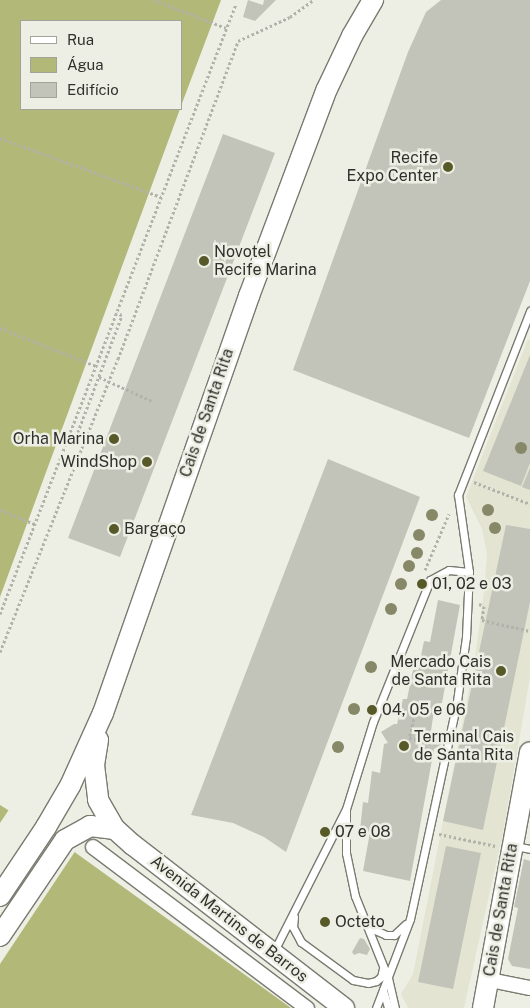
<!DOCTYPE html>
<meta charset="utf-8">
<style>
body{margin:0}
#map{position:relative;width:530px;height:1008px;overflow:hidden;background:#eeefe4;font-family:"Public Sans",sans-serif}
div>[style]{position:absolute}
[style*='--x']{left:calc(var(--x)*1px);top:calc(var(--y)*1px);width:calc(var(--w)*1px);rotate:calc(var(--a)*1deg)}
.built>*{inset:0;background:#e3e5d2}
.water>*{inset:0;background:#b2b878}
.pier>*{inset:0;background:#eeefe4}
.building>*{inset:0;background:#c3c4b9}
.path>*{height:3px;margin-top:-1.5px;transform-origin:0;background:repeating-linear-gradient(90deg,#b1b2a9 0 2.5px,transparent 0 5px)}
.roads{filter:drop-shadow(1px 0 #797a70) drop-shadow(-1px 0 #797a70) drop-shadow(0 1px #797a70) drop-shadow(0 -1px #797a70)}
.lane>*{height:7px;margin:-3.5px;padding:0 3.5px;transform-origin:3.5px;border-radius:3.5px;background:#fff}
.street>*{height:14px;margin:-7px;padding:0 7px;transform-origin:7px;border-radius:7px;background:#fff}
.secondary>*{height:20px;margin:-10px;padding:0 10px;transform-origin:10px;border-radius:10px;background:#fff}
.trees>*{width:12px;height:12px;margin:-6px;border-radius:50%;background:#868867}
.dots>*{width:14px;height:14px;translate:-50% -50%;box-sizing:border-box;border:2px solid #eeefe4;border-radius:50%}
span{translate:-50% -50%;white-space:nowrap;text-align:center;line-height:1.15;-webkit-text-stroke:5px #eeefe4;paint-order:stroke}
.poi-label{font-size:16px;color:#30312d}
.right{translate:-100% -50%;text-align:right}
.left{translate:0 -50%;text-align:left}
.street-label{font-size:16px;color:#30312d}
.legend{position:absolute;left:20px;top:20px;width:162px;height:90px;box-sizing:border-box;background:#eeefe4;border:1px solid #a2a39b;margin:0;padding:6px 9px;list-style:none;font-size:15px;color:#30312d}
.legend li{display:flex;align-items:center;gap:10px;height:25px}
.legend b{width:25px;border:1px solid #a2a39b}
</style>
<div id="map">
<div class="built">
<i style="clip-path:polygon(528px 339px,530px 340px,530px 678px,503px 833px,464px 1008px,408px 1008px,401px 994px,413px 974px,474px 664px,484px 591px,487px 554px,482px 529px,466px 497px)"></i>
</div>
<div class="water">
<i style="clip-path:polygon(0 0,221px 0,181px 106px,181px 21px,21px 21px,21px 109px,180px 109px,0 597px)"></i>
<i style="clip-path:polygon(0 805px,69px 848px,291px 1008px,0 1008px)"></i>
</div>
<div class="pier">
<i style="clip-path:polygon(10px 808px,76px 850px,0 964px,0 823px)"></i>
</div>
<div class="building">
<i style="clip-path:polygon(248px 0,263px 5px,264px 0,276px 0,255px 21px,243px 17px)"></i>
<i style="clip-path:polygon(441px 0,530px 0,530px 281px,469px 438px,293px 370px,408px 52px,426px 12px)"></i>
<i style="clip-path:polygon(223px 134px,275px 153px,120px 557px,68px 538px)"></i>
<i style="clip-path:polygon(530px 355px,530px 463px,521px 486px,483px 471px)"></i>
<i style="clip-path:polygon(328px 459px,420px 497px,286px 852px,264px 837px,233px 823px,191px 815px)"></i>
<i style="clip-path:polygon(530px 468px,530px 490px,522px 487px)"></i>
<i style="clip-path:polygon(506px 525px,530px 529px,530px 602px,483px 830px,443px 821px)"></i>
<i style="clip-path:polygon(438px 600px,460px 605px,442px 703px,435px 704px,431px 731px,436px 732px,444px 743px,434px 749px,410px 881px,363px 871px,370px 832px,360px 830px,363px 802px,368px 803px,372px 771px,380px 773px,384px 744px,388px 743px,381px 732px,394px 724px,397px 724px,403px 699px,407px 699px,413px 670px,418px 670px,424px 641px,430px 642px)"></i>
<i style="clip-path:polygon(446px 846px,481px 853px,453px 989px,418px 982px)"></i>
<i style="clip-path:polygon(524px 859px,530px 861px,530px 969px,512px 966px,508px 959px,518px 908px,514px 907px)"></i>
<i style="clip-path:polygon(360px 938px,364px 939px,370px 949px,367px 955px,359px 953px,354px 955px,352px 952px)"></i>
</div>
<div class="path">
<i style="--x:154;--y:0;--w:77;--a:21.3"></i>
<i style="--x:0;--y:138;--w:171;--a:20.1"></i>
<i style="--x:0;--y:328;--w:103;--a:21.6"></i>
<i style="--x:99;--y:377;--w:58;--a:24.4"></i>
<i style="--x:69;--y:435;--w:7;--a:16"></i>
<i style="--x:76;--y:437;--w:130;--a:-69.3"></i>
<i style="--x:122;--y:315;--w:6;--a:-162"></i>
<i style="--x:474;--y:482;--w:60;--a:21.4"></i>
<i style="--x:0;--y:510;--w:38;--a:22"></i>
<i style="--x:425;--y:570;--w:61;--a:-66.8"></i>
<i style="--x:479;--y:604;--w:5;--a:22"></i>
<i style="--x:484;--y:606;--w:14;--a:98"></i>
<i style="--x:482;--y:620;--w:49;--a:12.9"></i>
<i style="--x:0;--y:614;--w:654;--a:-68.85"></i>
<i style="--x:0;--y:652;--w:316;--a:-68.1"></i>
<i style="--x:118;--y:359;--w:340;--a:-69.3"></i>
<i style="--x:238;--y:41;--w:57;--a:-24.8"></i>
<i style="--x:290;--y:17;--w:29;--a:-36"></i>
<i style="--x:390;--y:706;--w:26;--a:18"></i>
<i style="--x:415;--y:714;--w:25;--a:104"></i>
<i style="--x:409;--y:738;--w:29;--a:12"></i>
<i style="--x:439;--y:834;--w:58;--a:11.9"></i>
</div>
<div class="roads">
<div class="lane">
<i style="--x:346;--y:812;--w:41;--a:90"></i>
<i style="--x:346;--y:853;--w:44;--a:78.2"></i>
<i style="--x:355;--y:896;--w:88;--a:68.1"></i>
<i style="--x:388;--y:978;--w:31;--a:77"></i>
<i style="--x:515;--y:846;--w:15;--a:11"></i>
<i style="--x:294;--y:917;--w:10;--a:96"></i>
<i style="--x:293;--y:927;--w:17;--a:62"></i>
<i style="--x:301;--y:942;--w:64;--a:36.2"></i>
<i style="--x:353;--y:980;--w:15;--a:11"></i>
<i style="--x:368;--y:983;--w:8;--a:-14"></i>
<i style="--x:376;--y:981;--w:6;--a:-39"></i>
<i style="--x:381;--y:977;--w:9;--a:-77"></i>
<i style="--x:366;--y:920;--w:13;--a:48"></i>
<i style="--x:375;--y:930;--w:12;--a:24"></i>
<i style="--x:386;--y:935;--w:8;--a:0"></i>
<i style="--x:394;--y:935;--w:16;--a:-43"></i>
<i style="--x:274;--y:951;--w:159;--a:-63.1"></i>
<i style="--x:346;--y:809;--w:91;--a:-72.8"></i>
<i style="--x:373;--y:722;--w:153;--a:-68.1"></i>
<i style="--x:430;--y:580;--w:21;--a:-28"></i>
<i style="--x:449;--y:570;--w:20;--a:6"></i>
<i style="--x:383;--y:990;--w:19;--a:74"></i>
<i style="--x:376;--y:1008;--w:95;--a:-69.1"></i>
<i style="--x:410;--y:919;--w:223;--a:-77.8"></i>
<i style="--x:457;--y:701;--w:65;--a:-82"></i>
<i style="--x:466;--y:637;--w:65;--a:-87.4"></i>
<i style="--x:469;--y:572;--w:78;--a:-98.1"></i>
<i style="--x:458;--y:495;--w:198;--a:-68.6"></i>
</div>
<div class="street">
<i style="--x:93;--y:847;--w:268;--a:37"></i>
<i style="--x:490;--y:980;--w:41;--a:11.3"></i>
</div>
<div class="secondary">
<i style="--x:98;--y:740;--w:25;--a:99"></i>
<i style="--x:94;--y:765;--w:35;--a:83"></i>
<i style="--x:98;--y:800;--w:34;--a:60"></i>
<i style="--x:115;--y:829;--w:24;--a:42"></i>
<i style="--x:133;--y:845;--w:267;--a:37.7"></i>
<i style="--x:0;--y:896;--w:83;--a:-56.3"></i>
<i style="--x:46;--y:827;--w:48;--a:-59.7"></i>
<i style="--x:70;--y:786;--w:80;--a:-65.7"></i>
<i style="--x:103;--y:713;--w:442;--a:-70.7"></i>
<i style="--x:249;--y:296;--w:221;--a:-69.4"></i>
<i style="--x:327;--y:89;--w:59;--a:-64.7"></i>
<i style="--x:352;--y:36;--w:42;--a:-59.7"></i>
<i style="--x:0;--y:936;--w:116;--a:-55.9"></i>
<i style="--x:65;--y:840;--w:29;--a:-29"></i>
<i style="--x:90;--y:826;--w:25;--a:7"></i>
<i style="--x:483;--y:1008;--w:260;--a:-79.6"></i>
</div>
</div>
<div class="trees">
<i style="left:521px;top:448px"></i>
<i style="left:488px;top:510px"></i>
<i style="left:432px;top:515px"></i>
<i style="left:495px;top:528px"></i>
<i style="left:419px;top:535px"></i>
<i style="left:417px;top:553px"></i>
<i style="left:409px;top:566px"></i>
<i style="left:401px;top:584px"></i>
<i style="left:391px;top:609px"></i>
<i style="left:371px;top:667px"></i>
<i style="left:354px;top:709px"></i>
<i style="left:338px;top:747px"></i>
</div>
<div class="dots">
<i style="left:448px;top:167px;background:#575a28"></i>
<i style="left:204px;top:261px;background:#575a28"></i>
<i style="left:114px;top:439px;background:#575a28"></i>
<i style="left:147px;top:462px;background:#575a28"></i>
<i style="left:114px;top:529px;background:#575a28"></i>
<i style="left:422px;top:584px;background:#575a28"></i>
<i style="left:501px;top:671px;background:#575a28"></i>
<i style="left:372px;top:710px;background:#575a28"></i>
<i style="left:404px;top:746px;background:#575a28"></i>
<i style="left:325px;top:832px;background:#575a28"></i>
<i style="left:325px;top:922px;background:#575a28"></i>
</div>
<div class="poi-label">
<span class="right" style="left:438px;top:167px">Recife<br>Expo Center</span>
<span class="left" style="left:214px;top:261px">Novotel<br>Recife Marina</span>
<span class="right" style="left:104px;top:439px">Orha Marina</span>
<span class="right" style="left:137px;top:462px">WindShop</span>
<span class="left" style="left:124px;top:529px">Bargaço</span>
<span class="left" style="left:432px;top:584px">01, 02 e 03</span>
<span class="right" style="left:491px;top:671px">Mercado Cais<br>de Santa Rita</span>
<span class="left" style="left:382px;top:710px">04, 05 e 06</span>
<span class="left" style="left:414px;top:746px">Terminal Cais<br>de Santa Rita</span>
<span class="left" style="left:335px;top:832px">07 e 08</span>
<span class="left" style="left:335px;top:922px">Octeto</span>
</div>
<div class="street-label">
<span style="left:207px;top:413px;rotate:-71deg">Cais de Santa Rita</span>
<span style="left:501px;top:910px;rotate:-80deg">Cais de Santa Rita</span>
<span style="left:229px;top:919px;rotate:38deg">Avenida Martins de Barros</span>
</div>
<ul class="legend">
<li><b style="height:6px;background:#fff"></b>Rua</li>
<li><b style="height:14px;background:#b2b878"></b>Água</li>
<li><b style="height:14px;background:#c3c4b9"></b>Edifício</li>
</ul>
</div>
